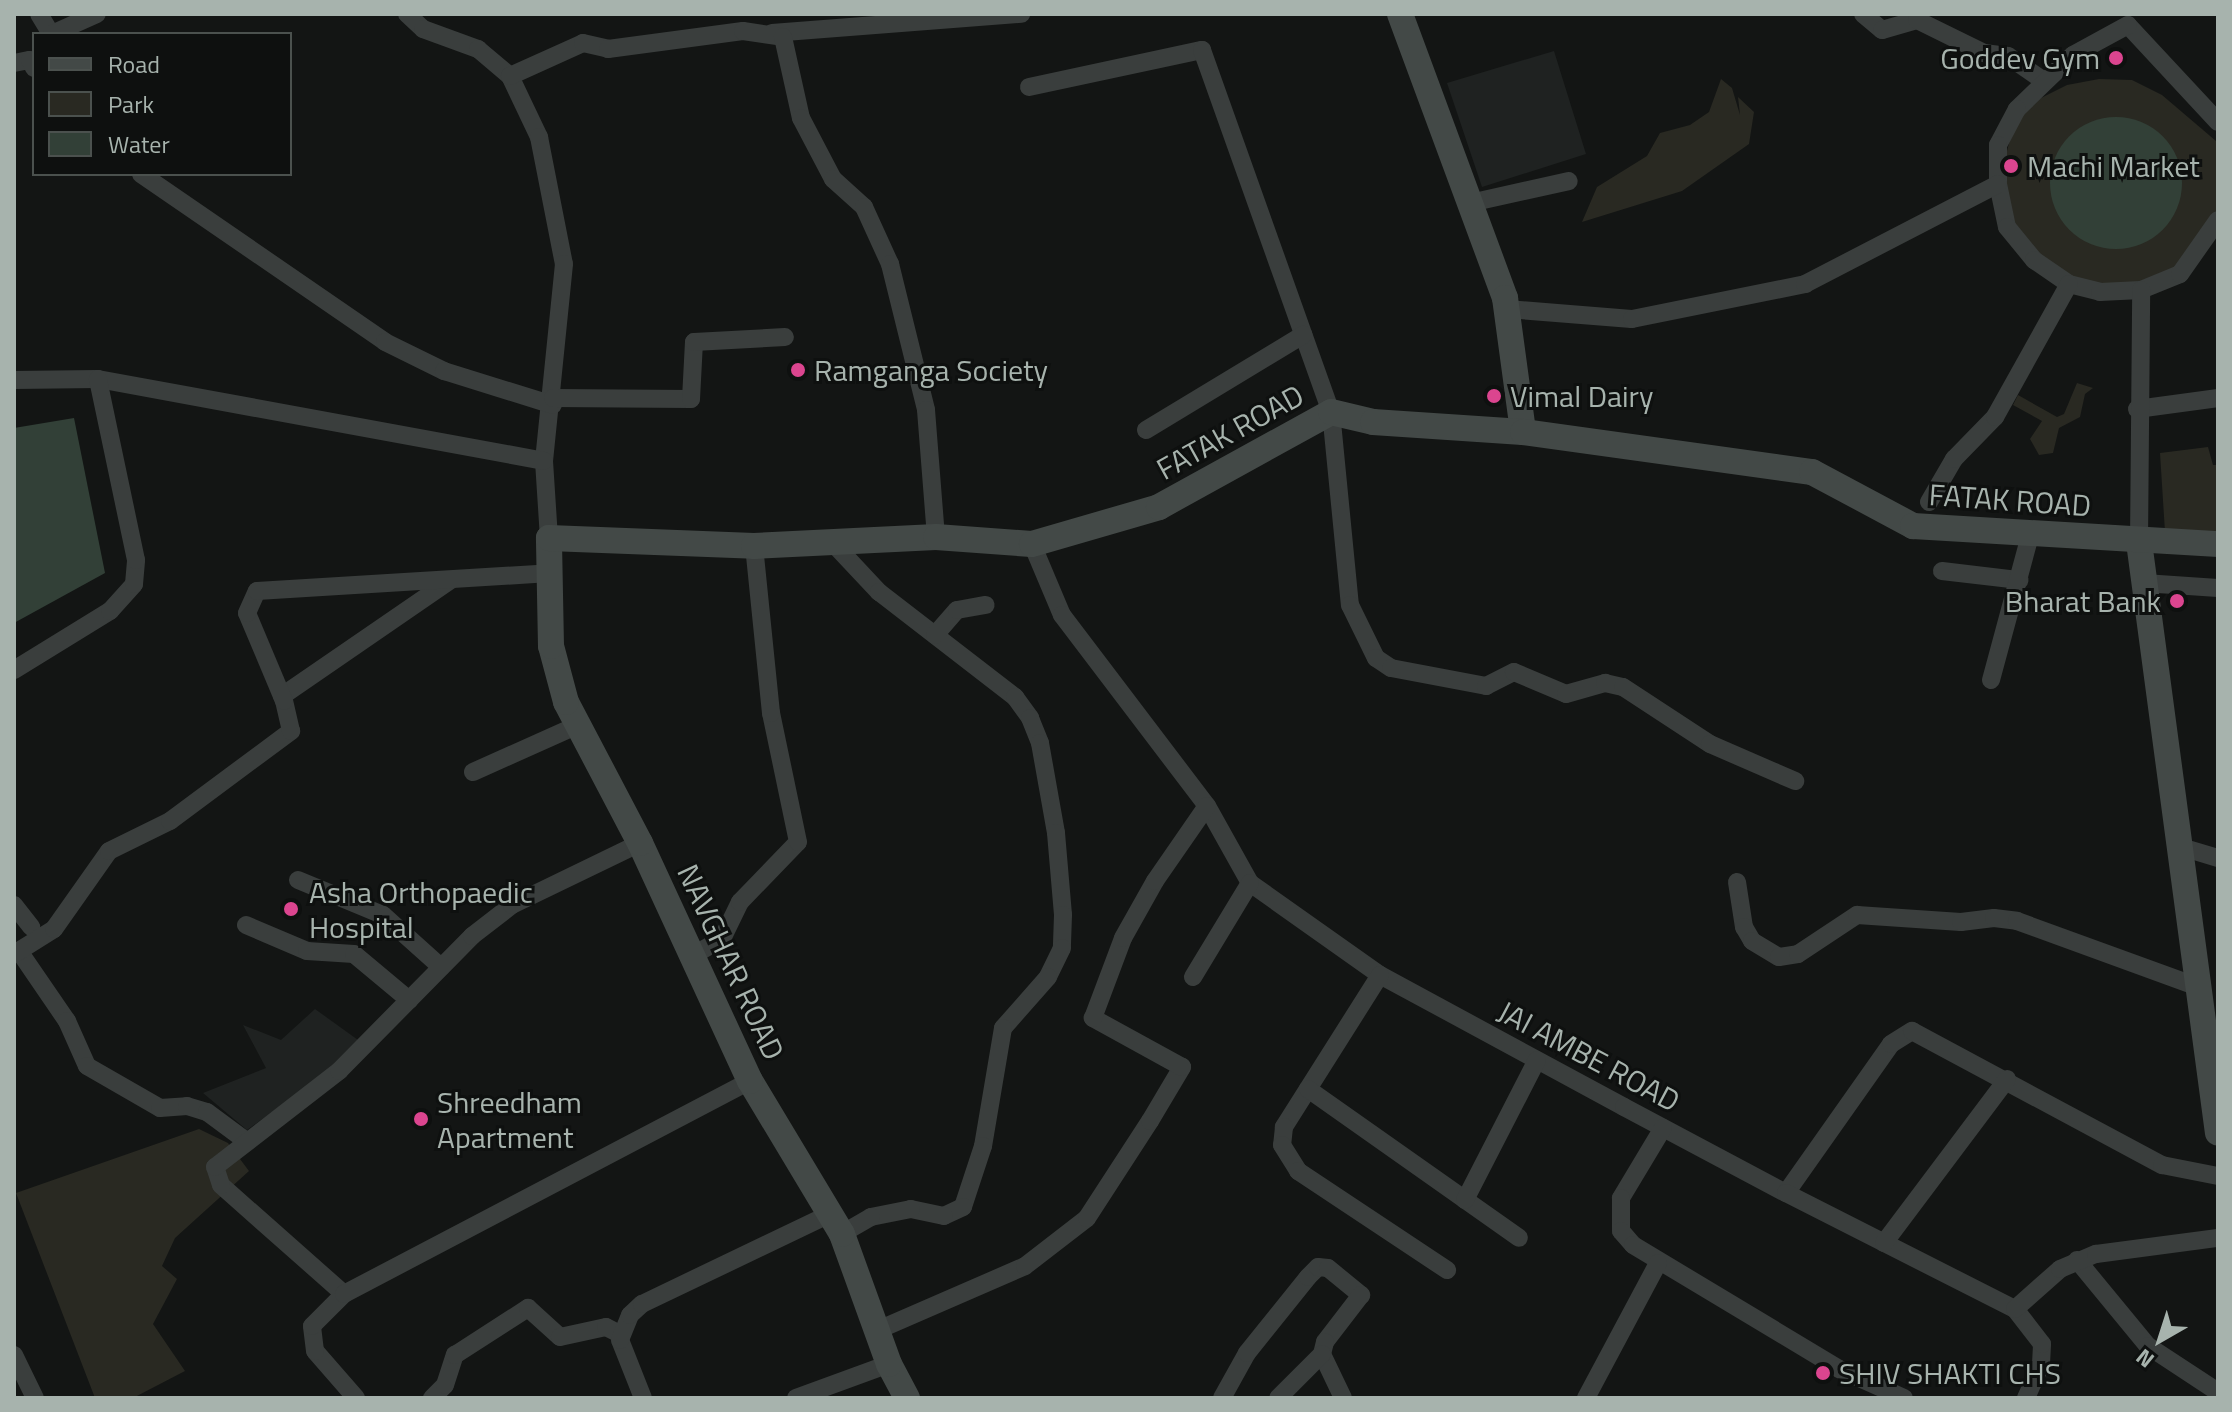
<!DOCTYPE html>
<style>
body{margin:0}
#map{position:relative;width:2232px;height:1412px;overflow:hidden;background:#131514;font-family:"Titillium Web",sans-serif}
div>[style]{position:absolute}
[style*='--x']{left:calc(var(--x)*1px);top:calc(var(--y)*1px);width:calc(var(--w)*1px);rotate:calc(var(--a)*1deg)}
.built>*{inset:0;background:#1f2221}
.green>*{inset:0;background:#292922}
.water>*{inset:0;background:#324037}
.round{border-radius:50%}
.street>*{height:18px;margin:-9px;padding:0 9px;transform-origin:9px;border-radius:9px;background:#3a3e3d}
.secondary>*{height:26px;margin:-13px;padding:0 13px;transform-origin:13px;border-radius:13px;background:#434947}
.dots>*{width:22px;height:22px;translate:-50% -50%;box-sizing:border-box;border:4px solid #0e100f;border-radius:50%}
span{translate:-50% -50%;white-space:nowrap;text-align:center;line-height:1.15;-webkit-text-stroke:6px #0e100f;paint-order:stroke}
.poi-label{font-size:30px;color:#a7b3ad}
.right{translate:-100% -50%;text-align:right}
.left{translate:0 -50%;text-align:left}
.street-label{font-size:30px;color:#a7b3ad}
.frame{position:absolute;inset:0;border:16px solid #a7b3ad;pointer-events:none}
.legend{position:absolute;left:32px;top:32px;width:260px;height:144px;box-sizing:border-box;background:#0e100f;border:2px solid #4b514e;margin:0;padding:10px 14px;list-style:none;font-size:24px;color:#a7b3ad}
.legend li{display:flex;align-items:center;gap:16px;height:40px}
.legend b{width:40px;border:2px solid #4b514e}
.north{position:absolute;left:2120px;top:1300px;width:80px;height:80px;-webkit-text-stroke:6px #0e100f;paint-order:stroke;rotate:219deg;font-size:22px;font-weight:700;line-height:32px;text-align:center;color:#a7b3ad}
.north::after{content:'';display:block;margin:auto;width:28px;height:36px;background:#a7b3ad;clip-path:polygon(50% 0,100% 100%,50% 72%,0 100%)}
</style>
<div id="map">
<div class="built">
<i style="clip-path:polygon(1554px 51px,1586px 154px,1482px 187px,1447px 83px)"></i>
<i style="clip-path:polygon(315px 1009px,365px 1045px,247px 1130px,203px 1093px,266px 1068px,243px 1025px,281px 1040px)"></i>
</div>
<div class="green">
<i style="clip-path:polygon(1721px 79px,1732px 88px,1740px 115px,1738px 97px,1754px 112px,1749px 144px,1682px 191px,1582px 222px,1597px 187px,1647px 156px,1660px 133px,1690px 125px,1709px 112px)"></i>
<i style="clip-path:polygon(2099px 79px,2132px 80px,2162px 95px,2216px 141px,2216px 214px,2199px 247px,2171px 271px,2138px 284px,2104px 287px,2070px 278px,2040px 260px,2018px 233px,2005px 201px,2003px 166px,2012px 132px,2031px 103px,2067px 85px)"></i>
<i style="clip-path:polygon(2077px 383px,2093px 388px,2085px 394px,2080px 417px,2059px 428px,2053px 453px,2039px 455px,2030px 439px,2042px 421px,2013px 405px,2018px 395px,2057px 417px,2064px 414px)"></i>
<i style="clip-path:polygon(2208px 447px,2213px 465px,2218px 465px,2218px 532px,2165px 532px,2160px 453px)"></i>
<i style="clip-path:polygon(199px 1129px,228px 1143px,249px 1171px,175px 1238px,162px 1266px,177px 1279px,153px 1324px,185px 1371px,133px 1398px,95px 1398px,16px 1193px)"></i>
</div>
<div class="water">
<i class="round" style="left:2050px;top:117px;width:132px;height:132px"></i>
<i style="clip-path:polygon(74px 418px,105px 573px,14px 623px,14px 428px)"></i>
</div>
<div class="street">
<i style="--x:39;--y:14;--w:23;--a:59"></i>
<i style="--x:407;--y:14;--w:22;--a:43"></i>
<i style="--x:423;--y:29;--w:59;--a:20"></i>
<i style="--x:478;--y:49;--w:42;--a:40.2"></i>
<i style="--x:510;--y:76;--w:68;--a:64.6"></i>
<i style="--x:539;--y:137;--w:129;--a:78.9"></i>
<i style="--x:564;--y:264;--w:198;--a:95.8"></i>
<i style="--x:544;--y:461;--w:77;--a:86.3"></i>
<i style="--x:1863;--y:14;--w:25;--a:40"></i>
<i style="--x:1882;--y:30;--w:36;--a:-16"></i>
<i style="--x:1917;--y:20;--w:75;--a:26.2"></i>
<i style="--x:1984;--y:53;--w:24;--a:7"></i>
<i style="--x:2008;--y:56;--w:44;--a:34.8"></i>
<i style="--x:772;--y:33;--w:250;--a:-4.4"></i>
<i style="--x:52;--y:34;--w:49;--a:-24"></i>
<i style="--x:14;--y:63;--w:16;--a:-11"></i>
<i style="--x:30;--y:60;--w:9;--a:63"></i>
<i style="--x:510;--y:76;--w:80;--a:-24.3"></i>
<i style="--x:583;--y:43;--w:26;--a:13"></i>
<i style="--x:608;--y:49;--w:136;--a:-7.6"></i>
<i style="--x:743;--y:31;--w:40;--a:8.5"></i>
<i style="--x:783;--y:37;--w:83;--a:77.5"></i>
<i style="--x:801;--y:118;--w:69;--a:62.3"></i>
<i style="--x:833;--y:179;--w:42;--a:42.1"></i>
<i style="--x:864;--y:207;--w:63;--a:65.5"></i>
<i style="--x:890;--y:264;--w:150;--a:76.1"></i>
<i style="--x:926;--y:410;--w:127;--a:85.5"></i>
<i style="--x:1029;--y:87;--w:177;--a:-12.1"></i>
<i style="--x:1202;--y:50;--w:384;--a:70.4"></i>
<i style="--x:1331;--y:412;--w:194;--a:84.4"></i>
<i style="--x:1350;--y:605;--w:59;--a:63.9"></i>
<i style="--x:1376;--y:658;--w:18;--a:34"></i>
<i style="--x:1391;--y:668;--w:97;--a:10.7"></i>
<i style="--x:1486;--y:686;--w:31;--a:-27"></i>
<i style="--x:1514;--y:672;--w:56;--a:22.9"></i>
<i style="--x:1566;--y:694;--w:41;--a:-15.8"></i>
<i style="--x:1605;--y:683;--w:18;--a:13"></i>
<i style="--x:1623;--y:687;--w:104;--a:33.2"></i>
<i style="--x:1710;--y:744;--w:93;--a:23.5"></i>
<i style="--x:2218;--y:122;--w:132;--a:-132.9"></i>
<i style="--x:2128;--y:25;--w:63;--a:151.4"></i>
<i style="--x:2073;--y:55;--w:78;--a:136"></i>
<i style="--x:2017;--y:109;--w:41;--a:117.8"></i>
<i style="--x:1998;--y:145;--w:39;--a:90"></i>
<i style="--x:1998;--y:184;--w:44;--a:78.2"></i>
<i style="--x:2007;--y:227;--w:43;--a:50.7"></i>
<i style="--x:2034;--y:260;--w:42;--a:34.4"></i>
<i style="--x:2069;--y:284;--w:32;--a:14"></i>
<i style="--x:2100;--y:292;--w:41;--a:-2.8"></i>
<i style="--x:2141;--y:290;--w:42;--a:-22.3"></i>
<i style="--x:2180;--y:274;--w:66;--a:-54.9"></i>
<i style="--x:141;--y:174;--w:296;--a:34.5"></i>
<i style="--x:385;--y:342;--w:66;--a:26.2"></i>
<i style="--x:444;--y:371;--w:114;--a:17.3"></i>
<i style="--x:1470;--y:203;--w:101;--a:-12.5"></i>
<i style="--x:1507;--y:309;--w:125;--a:4.6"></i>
<i style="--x:1632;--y:319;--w:177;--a:-11.4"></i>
<i style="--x:1805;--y:284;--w:217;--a:-27.4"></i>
<i style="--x:14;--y:380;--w:84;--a:-0.7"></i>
<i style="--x:98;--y:379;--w:453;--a:10.4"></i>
<i style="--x:553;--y:398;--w:138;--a:0.4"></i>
<i style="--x:691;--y:399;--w:57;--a:-87"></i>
<i style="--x:694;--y:342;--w:91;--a:-3.1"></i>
<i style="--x:2137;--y:409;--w:82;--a:-7.7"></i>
<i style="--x:1146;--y:430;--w:184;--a:-31.2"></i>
<i style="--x:1929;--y:502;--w:50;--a:-59.8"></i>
<i style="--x:1954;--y:459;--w:59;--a:-45.7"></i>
<i style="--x:1995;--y:417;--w:152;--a:-60.9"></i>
<i style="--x:832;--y:542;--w:69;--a:46.8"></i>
<i style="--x:879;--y:592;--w:172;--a:37.7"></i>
<i style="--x:1015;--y:697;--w:26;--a:54"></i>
<i style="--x:1030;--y:718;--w:27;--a:68"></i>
<i style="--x:1040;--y:743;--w:91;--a:79.9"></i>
<i style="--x:1056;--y:833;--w:82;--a:85.1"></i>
<i style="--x:1063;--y:915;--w:33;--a:92"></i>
<i style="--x:1062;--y:948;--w:32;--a:116"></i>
<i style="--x:1048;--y:977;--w:68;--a:131.4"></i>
<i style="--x:1003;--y:1028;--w:120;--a:99.6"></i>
<i style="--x:983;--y:1146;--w:64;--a:108.2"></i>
<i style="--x:963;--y:1207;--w:21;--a:155"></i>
<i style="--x:944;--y:1216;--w:34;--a:-168"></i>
<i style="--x:911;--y:1209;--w:41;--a:168.7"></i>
<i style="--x:871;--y:1217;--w:34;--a:150"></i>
<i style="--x:2139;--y:542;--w:252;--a:-89.5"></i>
<i style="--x:1032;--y:544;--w:77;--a:67.1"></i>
<i style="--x:1062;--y:615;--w:240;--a:52.8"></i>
<i style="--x:1207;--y:806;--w:88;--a:60.8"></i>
<i style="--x:1250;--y:883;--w:159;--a:35.3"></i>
<i style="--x:1380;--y:975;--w:277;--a:28.4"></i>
<i style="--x:1624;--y:1107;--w:183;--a:28"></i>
<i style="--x:1786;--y:1193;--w:182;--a:-54.8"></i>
<i style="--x:1891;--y:1044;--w:25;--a:-32"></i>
<i style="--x:1912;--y:1031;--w:284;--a:28.2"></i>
<i style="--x:2162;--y:1165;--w:57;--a:11.1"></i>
<i style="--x:1942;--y:571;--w:78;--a:6.7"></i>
<i style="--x:2144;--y:583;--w:74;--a:3.9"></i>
<i style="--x:935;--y:635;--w:33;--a:-49"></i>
<i style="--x:957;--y:610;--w:29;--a:-10"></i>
<i style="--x:14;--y:670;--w:113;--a:-31.6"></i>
<i style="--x:110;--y:611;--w:36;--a:-48"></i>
<i style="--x:134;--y:584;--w:24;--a:-85"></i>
<i style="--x:136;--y:560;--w:185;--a:-101.9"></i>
<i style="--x:1991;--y:680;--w:153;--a:-74.9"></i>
<i style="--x:282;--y:696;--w:205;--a:-34.5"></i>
<i style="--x:473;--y:772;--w:115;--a:-24.1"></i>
<i style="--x:2178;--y:846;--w:42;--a:16.7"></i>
<i style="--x:298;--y:880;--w:92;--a:22.4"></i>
<i style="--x:383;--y:915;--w:78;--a:41.9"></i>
<i style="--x:1737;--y:882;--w:46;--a:81.2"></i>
<i style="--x:1744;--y:927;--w:16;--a:60"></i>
<i style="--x:1752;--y:941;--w:31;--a:31"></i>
<i style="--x:1779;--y:957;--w:19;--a:-9"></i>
<i style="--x:1798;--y:954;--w:71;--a:-33.5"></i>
<i style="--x:1857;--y:915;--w:104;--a:3.9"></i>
<i style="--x:1961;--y:922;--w:33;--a:-7"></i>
<i style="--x:1994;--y:918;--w:23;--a:7"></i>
<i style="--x:2017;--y:921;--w:190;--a:20"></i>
<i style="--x:14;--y:905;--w:28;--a:52"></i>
<i style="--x:246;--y:925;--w:66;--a:23.1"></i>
<i style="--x:307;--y:951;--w:47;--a:3.7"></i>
<i style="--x:354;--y:954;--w:72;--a:39.9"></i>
<i style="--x:19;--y:951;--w:85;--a:55.6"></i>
<i style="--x:67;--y:1021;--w:49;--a:66"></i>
<i style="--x:87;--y:1066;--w:84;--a:29.9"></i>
<i style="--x:160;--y:1108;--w:27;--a:-4"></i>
<i style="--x:187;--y:1106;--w:21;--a:17"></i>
<i style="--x:207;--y:1112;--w:47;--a:36.4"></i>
<i style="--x:14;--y:954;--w:47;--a:-32"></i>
<i style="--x:54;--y:929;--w:95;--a:-54.8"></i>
<i style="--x:109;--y:851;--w:68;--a:-26.2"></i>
<i style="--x:170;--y:821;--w:151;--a:-36.6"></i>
<i style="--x:291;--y:731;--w:31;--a:-103"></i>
<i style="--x:284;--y:701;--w:95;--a:-112.8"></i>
<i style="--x:247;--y:613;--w:24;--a:-66"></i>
<i style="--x:257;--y:591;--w:293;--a:-3.5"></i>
<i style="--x:692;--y:956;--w:34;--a:-30"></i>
<i style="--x:722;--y:939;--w:41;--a:-64.1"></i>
<i style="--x:740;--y:902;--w:83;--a:-46"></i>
<i style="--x:798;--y:842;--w:132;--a:-101.8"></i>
<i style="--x:771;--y:713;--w:168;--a:-95.8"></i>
<i style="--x:1380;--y:975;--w:180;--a:122.3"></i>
<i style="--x:1284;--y:1127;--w:18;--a:96"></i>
<i style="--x:1282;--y:1145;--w:31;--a:58"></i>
<i style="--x:1298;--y:1171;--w:179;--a:33.6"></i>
<i style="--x:1193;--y:977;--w:110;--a:-58.8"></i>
<i style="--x:1308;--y:1089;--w:258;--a:35.2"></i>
<i style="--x:1663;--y:1128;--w:82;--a:121"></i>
<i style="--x:1621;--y:1198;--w:33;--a:90"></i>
<i style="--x:1621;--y:1231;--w:18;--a:49"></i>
<i style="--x:1633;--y:1245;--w:240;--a:31"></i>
<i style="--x:1839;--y:1369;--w:71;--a:24"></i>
<i style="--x:1786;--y:1193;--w:257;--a:26.9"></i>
<i style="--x:1465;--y:1200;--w:157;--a:-62.8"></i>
<i style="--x:1884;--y:1243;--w:205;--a:-53.1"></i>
<i style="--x:2077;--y:1260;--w:112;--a:50.5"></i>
<i style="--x:2148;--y:1346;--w:84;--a:33.3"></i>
<i style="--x:344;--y:1294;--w:164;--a:-138.5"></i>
<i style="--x:221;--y:1185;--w:19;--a:-108"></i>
<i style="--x:215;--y:1167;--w:157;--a:-37.7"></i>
<i style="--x:339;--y:1071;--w:190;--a:-45.4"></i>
<i style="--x:472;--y:936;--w:51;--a:-37.8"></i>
<i style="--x:512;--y:905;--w:142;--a:-25.8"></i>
<i style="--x:878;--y:1330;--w:160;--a:-23.5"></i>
<i style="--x:1025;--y:1266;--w:78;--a:-37.7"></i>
<i style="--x:1087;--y:1218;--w:116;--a:-57"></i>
<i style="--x:1150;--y:1121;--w:63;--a:-59.3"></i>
<i style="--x:1182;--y:1067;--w:102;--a:-151.2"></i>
<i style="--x:1093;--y:1018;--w:85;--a:-69.4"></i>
<i style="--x:1123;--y:938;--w:65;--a:-60.7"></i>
<i style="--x:1155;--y:881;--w:91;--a:-55.3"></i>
<i style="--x:1322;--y:1354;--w:49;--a:64.5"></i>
<i style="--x:14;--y:1355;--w:48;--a:64"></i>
<i style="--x:356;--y:1398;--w:62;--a:-131.1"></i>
<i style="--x:315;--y:1351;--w:25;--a:-97"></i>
<i style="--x:312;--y:1326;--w:45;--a:-45"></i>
<i style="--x:344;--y:1294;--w:458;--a:-27.7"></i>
<i style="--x:432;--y:1398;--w:18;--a:-45"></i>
<i style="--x:445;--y:1385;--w:32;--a:-72"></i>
<i style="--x:455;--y:1355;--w:87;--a:-32.8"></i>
<i style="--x:528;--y:1308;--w:43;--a:42.2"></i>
<i style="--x:560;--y:1337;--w:47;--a:-12.3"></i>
<i style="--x:606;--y:1327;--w:16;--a:27"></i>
<i style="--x:643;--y:1398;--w:62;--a:-111.6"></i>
<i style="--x:620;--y:1340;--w:27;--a:-68"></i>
<i style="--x:630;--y:1315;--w:16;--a:-43"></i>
<i style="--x:642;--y:1304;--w:208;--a:-25.6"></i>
<i style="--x:796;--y:1398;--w:99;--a:-20.1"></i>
<i style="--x:1222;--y:1398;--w:51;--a:-60.9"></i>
<i style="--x:1247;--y:1353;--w:97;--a:-51.2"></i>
<i style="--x:1308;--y:1277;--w:14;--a:-45"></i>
<i style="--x:1318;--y:1267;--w:10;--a:6"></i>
<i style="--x:1328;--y:1268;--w:43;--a:39.3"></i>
<i style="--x:1361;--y:1295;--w:59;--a:127.5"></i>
<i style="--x:1325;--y:1342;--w:12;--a:104"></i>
<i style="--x:1322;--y:1354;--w:62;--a:135"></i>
<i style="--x:1586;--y:1398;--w:153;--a:-61.9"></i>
<i style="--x:2026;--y:1398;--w:37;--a:-66"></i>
<i style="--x:2041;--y:1364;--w:20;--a:-87"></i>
<i style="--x:2042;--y:1344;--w:44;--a:-127.6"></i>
<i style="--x:2015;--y:1309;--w:60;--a:-41.6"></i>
<i style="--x:2060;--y:1269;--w:39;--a:-23"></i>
<i style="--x:2096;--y:1254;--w:123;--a:-7.5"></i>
</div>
<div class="secondary">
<i style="--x:1400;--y:14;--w:303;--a:69.7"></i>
<i style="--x:1505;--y:298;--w:135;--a:82.3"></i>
<i style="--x:2139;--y:542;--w:596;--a:82.39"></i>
<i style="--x:907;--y:1398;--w:38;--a:-118"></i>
<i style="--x:889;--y:1364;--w:138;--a:-109.9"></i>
<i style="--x:842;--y:1234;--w:179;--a:-121"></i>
<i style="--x:750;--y:1081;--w:262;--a:-114.8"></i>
<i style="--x:640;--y:843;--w:159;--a:-117.7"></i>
<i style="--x:566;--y:702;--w:58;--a:-105"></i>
<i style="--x:551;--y:646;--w:108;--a:-91.1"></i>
<i style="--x:549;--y:538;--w:205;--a:2.2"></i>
<i style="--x:754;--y:546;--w:182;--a:-2.8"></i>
<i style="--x:936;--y:537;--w:96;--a:4.2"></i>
<i style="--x:1032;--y:544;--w:132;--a:-16.2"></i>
<i style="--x:1159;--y:507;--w:196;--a:-28.9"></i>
<i style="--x:1331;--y:412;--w:43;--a:13.4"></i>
<i style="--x:1373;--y:422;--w:150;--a:3.8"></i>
<i style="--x:1523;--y:432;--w:292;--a:7.9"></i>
<i style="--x:1812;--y:472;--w:115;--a:28.1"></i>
<i style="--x:1913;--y:526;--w:306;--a:3.4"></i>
</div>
<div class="dots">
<i style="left:2116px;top:58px;background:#db458f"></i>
<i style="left:2011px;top:166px;background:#db458f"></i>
<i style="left:798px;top:370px;background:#db458f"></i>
<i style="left:1494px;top:396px;background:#db458f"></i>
<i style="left:2177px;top:601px;background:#db458f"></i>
<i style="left:291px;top:909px;background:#db458f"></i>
<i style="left:421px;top:1119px;background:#db458f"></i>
<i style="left:1823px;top:1373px;background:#db458f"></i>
</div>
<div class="poi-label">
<span class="right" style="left:2100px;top:58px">Goddev Gym</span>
<span class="left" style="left:2027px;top:166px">Machi Market</span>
<span class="left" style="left:814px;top:370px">Ramganga Society</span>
<span class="left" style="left:1510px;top:396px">Vimal Dairy</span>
<span class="right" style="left:2161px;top:601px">Bharat Bank</span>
<span class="left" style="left:309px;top:909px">Asha Orthopaedic<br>Hospital</span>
<span class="left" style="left:437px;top:1119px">Shreedham<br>Apartment</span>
<span class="left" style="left:1839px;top:1373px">SHIV SHAKTI CHS</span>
</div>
<div class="street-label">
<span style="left:1230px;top:432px;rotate:-29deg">FATAK ROAD</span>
<span style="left:2010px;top:500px;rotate:4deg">FATAK ROAD</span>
<span style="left:731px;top:962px;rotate:65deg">NAVGHAR ROAD</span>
<span style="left:1589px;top:1056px;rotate:28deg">JAI AMBE ROAD</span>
</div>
<div class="frame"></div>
<ul class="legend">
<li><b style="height:10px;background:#434947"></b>Road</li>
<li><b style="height:22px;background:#292922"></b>Park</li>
<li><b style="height:22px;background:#324037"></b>Water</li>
</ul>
<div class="north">N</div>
</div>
